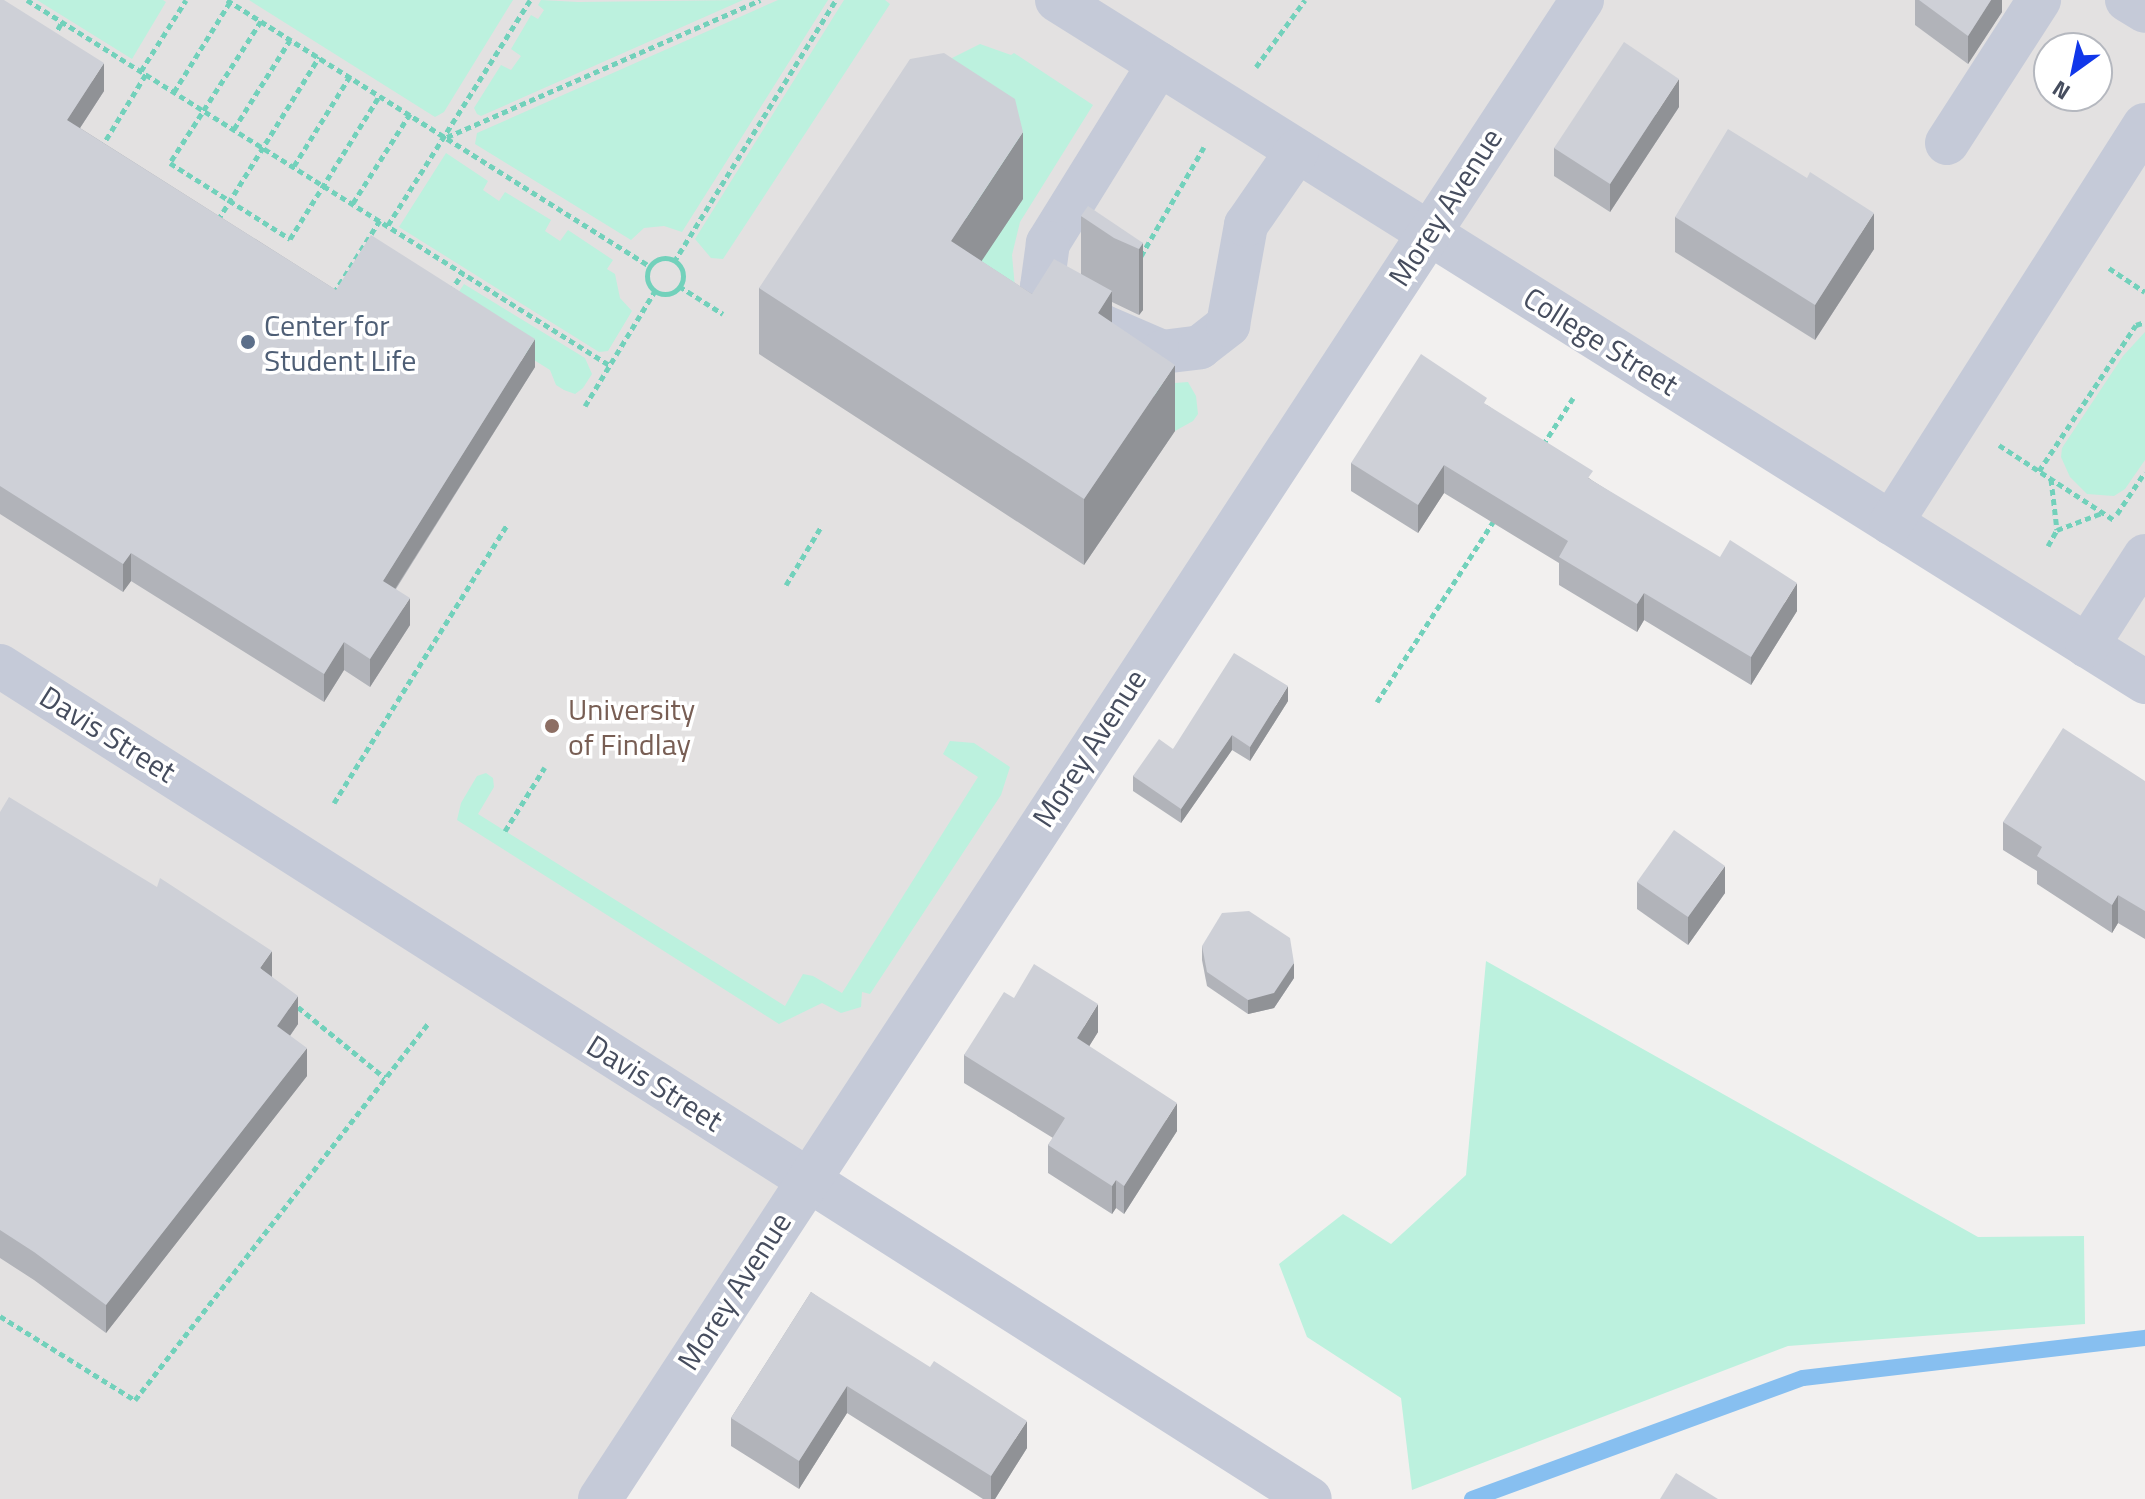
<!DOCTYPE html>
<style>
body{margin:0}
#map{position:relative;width:2145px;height:1499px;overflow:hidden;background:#f2f0ef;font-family:"Titillium Web",sans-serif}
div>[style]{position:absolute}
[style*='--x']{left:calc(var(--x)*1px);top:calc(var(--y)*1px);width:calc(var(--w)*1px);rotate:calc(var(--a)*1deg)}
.education>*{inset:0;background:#e3e1e1}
.green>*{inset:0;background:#bcf1de}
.stream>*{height:16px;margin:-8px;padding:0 8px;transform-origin:8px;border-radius:8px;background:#87bff0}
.path>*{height:5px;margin-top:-2.5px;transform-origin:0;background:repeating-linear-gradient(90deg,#72d1bb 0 6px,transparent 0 10px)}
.path>.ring{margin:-2.5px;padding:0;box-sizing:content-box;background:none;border:5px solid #72d1bb;border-radius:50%}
.minor>*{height:44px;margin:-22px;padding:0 22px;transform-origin:22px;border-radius:22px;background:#c5cad8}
.wall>*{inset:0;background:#b1b3b9}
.shaded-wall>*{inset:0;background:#909296}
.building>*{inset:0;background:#ced0d7}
.dots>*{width:22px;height:22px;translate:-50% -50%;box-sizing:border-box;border:4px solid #fff;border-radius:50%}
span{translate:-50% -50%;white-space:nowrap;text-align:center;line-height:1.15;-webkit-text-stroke:7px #fff;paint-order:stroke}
.street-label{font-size:30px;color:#464d5e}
.service-label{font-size:30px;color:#4e5e75}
.left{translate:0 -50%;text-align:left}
.education-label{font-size:30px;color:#785e54}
.north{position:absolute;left:2033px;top:32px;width:80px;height:80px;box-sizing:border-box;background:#fff;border:2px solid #b5b8bf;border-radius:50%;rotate:213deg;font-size:22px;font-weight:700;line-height:32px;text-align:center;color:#464d5e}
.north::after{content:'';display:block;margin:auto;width:28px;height:36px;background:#1137ea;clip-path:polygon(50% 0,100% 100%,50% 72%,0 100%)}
</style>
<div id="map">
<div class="education">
<i style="clip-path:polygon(evenodd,0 0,2145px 0,2145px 683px,1428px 233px,600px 1499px,0 1499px,0 0,2049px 48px,2097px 48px,2097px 96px,2049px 96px,2049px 48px)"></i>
</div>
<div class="green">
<i style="clip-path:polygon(37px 0,163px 0,166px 2px,132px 59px)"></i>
<i style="clip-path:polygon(249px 0,513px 0,444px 112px,435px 117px)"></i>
<i style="clip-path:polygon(541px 0,578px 2px,743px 0,481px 116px,477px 114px,474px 108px,501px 65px,511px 70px,521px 56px,511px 49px,531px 15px,538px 19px,544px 10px,538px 5px)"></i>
<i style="clip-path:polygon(778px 0,828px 0,682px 232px,664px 226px,644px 228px,631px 240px,475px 144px,477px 133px)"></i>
<i style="clip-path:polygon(844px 0,885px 0,890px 4px,723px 259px,711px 258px,695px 239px)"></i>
<i style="clip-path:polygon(980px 44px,1011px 55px,1014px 53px,1093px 105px,1020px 222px,1012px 255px,1015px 288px,931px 294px,934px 67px)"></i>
<i style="clip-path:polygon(446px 153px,488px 181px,483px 190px,499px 201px,505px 192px,551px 220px,545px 231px,560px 241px,568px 230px,613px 260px,607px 269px,615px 274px,620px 298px,632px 311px,608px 351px,599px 352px,399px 227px)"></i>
<i style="clip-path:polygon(464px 284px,585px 358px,592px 374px,583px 388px,575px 394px,564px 390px,556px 385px,550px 370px,449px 307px)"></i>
<i style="clip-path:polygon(2145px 332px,2145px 460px,2125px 489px,2114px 496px,2087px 494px,2070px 477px,2061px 457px,2062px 448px,2123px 356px)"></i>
<i style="clip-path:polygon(1188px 382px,1196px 396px,1198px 414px,1193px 421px,1175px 431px,1111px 388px)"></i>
<i style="clip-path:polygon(950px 741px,974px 743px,1010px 767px,1001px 795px,870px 994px,862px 992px,861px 1007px,841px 1013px,822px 1003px,779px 1024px,457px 820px,461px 803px,477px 776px,486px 773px,493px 778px,494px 787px,478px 814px,785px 1006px,803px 974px,813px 976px,842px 993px,978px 777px,943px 754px)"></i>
<i style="clip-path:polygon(1486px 961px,1978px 1237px,2084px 1236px,2085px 1324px,1788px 1346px,1412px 1490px,1401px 1398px,1307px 1337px,1279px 1264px,1343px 1214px,1391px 1244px,1466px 1175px)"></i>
</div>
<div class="stream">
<i style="--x:1472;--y:1499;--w:352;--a:-20.1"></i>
<i style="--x:1803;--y:1378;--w:344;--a:-6.7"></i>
</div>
<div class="path">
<i style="--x:27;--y:0;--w:687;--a:32.09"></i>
<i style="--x:227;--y:0;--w:500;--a:32.2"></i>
<i style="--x:261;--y:21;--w:169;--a:122.7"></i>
<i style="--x:170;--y:163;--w:142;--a:32.3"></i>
<i style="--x:290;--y:239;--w:170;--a:-58"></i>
<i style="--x:53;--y:38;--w:18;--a:-61"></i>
<i style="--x:1256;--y:67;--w:83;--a:-53.8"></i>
<i style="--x:141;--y:71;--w:84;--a:-57.6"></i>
<i style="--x:174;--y:92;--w:106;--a:-58.1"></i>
<i style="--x:234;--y:129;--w:105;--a:-57.8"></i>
<i style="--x:447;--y:137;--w:342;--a:-23.6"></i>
<i style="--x:101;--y:148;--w:87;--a:-58.7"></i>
<i style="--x:294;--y:166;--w:106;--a:-58.1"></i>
<i style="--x:353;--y:203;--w:106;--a:-57.4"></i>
<i style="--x:218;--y:220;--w:192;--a:-58.2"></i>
<i style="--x:388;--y:225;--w:266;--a:-57.7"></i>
<i style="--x:1141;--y:256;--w:126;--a:-60"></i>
<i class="ring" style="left:647px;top:258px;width:31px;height:31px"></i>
<i style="--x:674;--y:262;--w:308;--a:-58.3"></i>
<i style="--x:2109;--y:268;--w:43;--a:33.7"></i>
<i style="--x:679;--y:286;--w:52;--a:32.5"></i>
<i style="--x:450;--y:292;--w:23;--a:-56"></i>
<i style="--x:334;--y:293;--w:86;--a:-57.8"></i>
<i style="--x:585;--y:406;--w:135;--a:-58.7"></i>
<i style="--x:1543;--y:445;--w:56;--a:-57.4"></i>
<i style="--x:1999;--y:445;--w:137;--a:33.1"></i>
<i style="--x:2039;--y:471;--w:175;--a:-56.4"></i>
<i style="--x:2136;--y:325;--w:9;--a:-18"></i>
<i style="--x:2051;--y:479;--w:51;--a:83.3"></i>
<i style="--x:2057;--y:530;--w:48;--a:-20.7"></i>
<i style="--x:2117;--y:514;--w:50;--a:-56.3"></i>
<i style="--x:2048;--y:546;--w:18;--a:-61"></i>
<i style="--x:786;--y:585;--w:68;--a:-58.9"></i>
<i style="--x:1377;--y:702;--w:220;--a:-57.2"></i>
<i style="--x:334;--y:803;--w:329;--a:-58.1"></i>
<i style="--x:505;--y:831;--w:75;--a:-58"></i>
<i style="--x:298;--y:1007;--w:112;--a:39.2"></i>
<i style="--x:0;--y:1316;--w:159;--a:31.9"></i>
<i style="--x:135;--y:1400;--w:479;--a:-52.1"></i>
</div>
<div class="minor">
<i style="--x:1057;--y:0;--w:1284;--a:32.08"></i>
<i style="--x:2127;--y:0;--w:21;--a:31"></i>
<i style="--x:1159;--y:64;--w:211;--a:121.8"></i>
<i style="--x:1048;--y:243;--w:44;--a:97.8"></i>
<i style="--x:1042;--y:287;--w:72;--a:33"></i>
<i style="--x:1102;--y:326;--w:65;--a:23.4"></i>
<i style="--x:1162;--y:352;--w:38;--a:-7"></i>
<i style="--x:1200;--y:347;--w:36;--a:-38"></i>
<i style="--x:1228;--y:325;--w:102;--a:-79.8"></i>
<i style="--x:1246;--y:225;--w:90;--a:-55.4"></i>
<i style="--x:1947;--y:143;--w:170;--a:-57.2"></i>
<i style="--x:1891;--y:523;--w:472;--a:-57.5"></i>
<i style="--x:2087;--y:646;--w:107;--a:-57.2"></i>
<i style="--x:0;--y:666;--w:1552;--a:32.45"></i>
<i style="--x:600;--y:1499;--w:1792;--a:-56.77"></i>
</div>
<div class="wall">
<i style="clip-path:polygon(0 0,104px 91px,80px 128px,336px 290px,535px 367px,396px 589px,410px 625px,370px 687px,344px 670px,324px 702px,131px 581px,123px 592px,0 514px)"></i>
<i style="clip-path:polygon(1915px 0,2002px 0,2002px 12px,1968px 64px,1915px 25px)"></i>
<i style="clip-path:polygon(1679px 107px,1610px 212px,1554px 176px,1554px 148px)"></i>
<i style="clip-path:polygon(1807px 178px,1874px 249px,1815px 340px,1675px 252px,1675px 217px)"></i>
<i style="clip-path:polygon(1023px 199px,981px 261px,1032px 294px,1081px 274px,1081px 216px,1143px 243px,1143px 310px,1139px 315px,1112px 302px,1112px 323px,1175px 431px,1084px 565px,759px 354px,759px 288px)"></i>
<i style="clip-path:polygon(1487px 405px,1593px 481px,1797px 611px,1751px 685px,1644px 620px,1637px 632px,1559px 585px,1559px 563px,1444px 493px,1418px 533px,1351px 491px,1351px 463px)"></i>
<i style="clip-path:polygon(1288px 701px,1250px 761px,1232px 750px,1181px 823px,1133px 791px,1133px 776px,1173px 749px)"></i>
<i style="clip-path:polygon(2145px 781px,2145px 939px,2118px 923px,2112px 933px,2037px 884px,2037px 871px,2003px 850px,2003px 822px)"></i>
<i style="clip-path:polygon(0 812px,272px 977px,298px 1024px,290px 1036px,307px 1076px,106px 1333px,34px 1280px,0 1258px)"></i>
<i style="clip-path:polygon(1637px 882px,1725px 893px,1688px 945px,1637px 909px)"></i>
<i style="clip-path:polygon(1202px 946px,1294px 978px,1274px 1008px,1248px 1014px,1207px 986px,1202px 960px)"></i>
<i style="clip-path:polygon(1014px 998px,1098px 1032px,1089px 1046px,1177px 1131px,1124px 1214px,1116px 1208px,1112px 1214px,1048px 1173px,1048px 1145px,1053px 1138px,964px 1083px,964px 1055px)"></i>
<i style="clip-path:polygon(811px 1292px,1027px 1448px,995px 1499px,983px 1499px,847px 1413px,799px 1489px,731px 1446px,731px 1418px)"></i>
</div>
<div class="shaded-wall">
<i style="clip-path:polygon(1991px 0,2002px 0,2002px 12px,1968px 64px,1968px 36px)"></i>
<i style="clip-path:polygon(104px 63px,104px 91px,67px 148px,67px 120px)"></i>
<i style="clip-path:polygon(1679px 79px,1679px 107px,1610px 212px,1610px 184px)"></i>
<i style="clip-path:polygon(1023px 132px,1023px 199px,951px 307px,951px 241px)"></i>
<i style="clip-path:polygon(1874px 213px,1874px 249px,1815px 340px,1815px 305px)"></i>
<i style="clip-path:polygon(1143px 243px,1143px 310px,1139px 315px,1139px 249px)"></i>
<i style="clip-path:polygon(1112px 291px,1112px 357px,1098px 313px)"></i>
<i style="clip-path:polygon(535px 339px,535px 367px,383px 608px,383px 581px)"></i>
<i style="clip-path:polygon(1175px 365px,1175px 431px,1084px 565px,1084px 499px)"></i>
<i style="clip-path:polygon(1444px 465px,1444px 493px,1418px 533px,1418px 505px)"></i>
<i style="clip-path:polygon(131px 553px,131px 581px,123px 592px,123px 564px)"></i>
<i style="clip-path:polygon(1797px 583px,1797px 611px,1751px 685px,1751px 657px)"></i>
<i style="clip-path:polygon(1644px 593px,1644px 620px,1637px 632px,1637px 604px)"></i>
<i style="clip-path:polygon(410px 598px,410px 625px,370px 687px,370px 659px)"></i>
<i style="clip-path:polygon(344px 642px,344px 670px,324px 702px,324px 674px)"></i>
<i style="clip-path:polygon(1288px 686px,1288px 701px,1250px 761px,1250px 747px)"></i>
<i style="clip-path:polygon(1232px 735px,1232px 750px,1181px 823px,1181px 809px)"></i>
<i style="clip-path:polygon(1725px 866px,1725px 893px,1688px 945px,1688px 917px)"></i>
<i style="clip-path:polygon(2118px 895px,2118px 923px,2112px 933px,2112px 905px)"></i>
<i style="clip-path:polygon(272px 951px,272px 979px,260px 968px)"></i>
<i style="clip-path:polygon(1294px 963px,1294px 978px,1274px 1008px,1248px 1014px,1248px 1000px)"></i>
<i style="clip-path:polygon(298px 996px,298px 1024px,277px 1054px,277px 1026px)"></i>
<i style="clip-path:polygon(1098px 1004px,1098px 1032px,1077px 1066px,1077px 1038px)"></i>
<i style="clip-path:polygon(307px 1048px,307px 1076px,106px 1333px,106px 1305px)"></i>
<i style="clip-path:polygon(1177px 1103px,1177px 1131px,1124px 1214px,1124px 1186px)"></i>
<i style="clip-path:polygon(1116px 1180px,1116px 1208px,1112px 1214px,1112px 1186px)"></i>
<i style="clip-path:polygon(847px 1386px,847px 1413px,799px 1489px,799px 1461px)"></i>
<i style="clip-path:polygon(1027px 1421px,1027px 1448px,995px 1499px,991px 1499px,991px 1476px)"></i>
</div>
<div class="building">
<i style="clip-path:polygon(0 0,4px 0,104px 63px,67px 120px,336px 290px,371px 235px,535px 339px,383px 581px,410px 598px,370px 659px,344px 642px,324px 674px,131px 553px,123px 564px,0 486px)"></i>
<i style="clip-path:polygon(1919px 0,1991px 0,1968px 36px)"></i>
<i style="clip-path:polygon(1624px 42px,1679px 79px,1610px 184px,1554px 148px)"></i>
<i style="clip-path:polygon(944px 53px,1015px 99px,1023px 132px,951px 241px,1032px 294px,1054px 259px,1112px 291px,1098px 313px,1175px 365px,1084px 499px,759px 288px,910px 59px)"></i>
<i style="clip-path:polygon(1728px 129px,1807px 178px,1810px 172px,1874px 213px,1815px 305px,1675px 217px)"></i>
<i style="clip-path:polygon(1088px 206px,1143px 243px,1139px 249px,1114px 238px,1081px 216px)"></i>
<i style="clip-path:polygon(1421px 354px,1487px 398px,1484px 403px,1593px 471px,1588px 478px,1720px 557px,1730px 540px,1797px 583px,1751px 657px,1644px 593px,1637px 604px,1559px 557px,1568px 541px,1444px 465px,1418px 505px,1351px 463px)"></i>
<i style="clip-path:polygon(1234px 653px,1288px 686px,1250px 747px,1232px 735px,1181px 809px,1133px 776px,1159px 739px,1173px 749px)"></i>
<i style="clip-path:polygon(2063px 728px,2145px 781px,2145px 911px,2118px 895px,2112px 905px,2037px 856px,2042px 847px,2003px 822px)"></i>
<i style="clip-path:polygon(9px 797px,157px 887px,160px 878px,272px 951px,260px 968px,298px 996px,277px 1026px,307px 1048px,106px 1305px,34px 1252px,0 1230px,0 812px)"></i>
<i style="clip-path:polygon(1674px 830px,1725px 866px,1688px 917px,1637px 882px)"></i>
<i style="clip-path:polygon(1249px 911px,1290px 938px,1294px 963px,1274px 993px,1248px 1000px,1207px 972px,1202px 946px,1222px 913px)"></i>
<i style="clip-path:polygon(1034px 964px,1098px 1004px,1077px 1038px,1177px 1103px,1124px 1186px,1116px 1180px,1112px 1186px,1048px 1145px,1065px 1118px,964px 1055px,1004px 992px,1014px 998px)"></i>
<i style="clip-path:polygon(811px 1292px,930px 1367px,934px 1361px,1027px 1421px,991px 1476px,847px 1386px,799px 1461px,731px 1418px)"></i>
<i style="clip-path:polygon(1676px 1473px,1718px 1499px,1660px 1499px)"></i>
</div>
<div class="dots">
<i style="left:248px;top:342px;background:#5c6f8a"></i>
<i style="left:552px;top:726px;background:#8d6e63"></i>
</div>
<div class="street-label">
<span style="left:1445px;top:207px;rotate:-57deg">Morey Avenue</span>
<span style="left:1601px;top:341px;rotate:32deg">College Street</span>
<span style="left:108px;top:734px;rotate:32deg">Davis Street</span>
<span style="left:1089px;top:748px;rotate:-57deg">Morey Avenue</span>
<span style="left:655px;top:1083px;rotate:32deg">Davis Street</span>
<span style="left:734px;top:1291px;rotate:-57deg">Morey Avenue</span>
</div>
<div class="service-label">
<span class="left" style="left:264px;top:342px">Center for<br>Student Life</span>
</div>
<div class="education-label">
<span class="left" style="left:568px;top:726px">University<br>of Findlay</span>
</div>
<div class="north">N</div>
</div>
